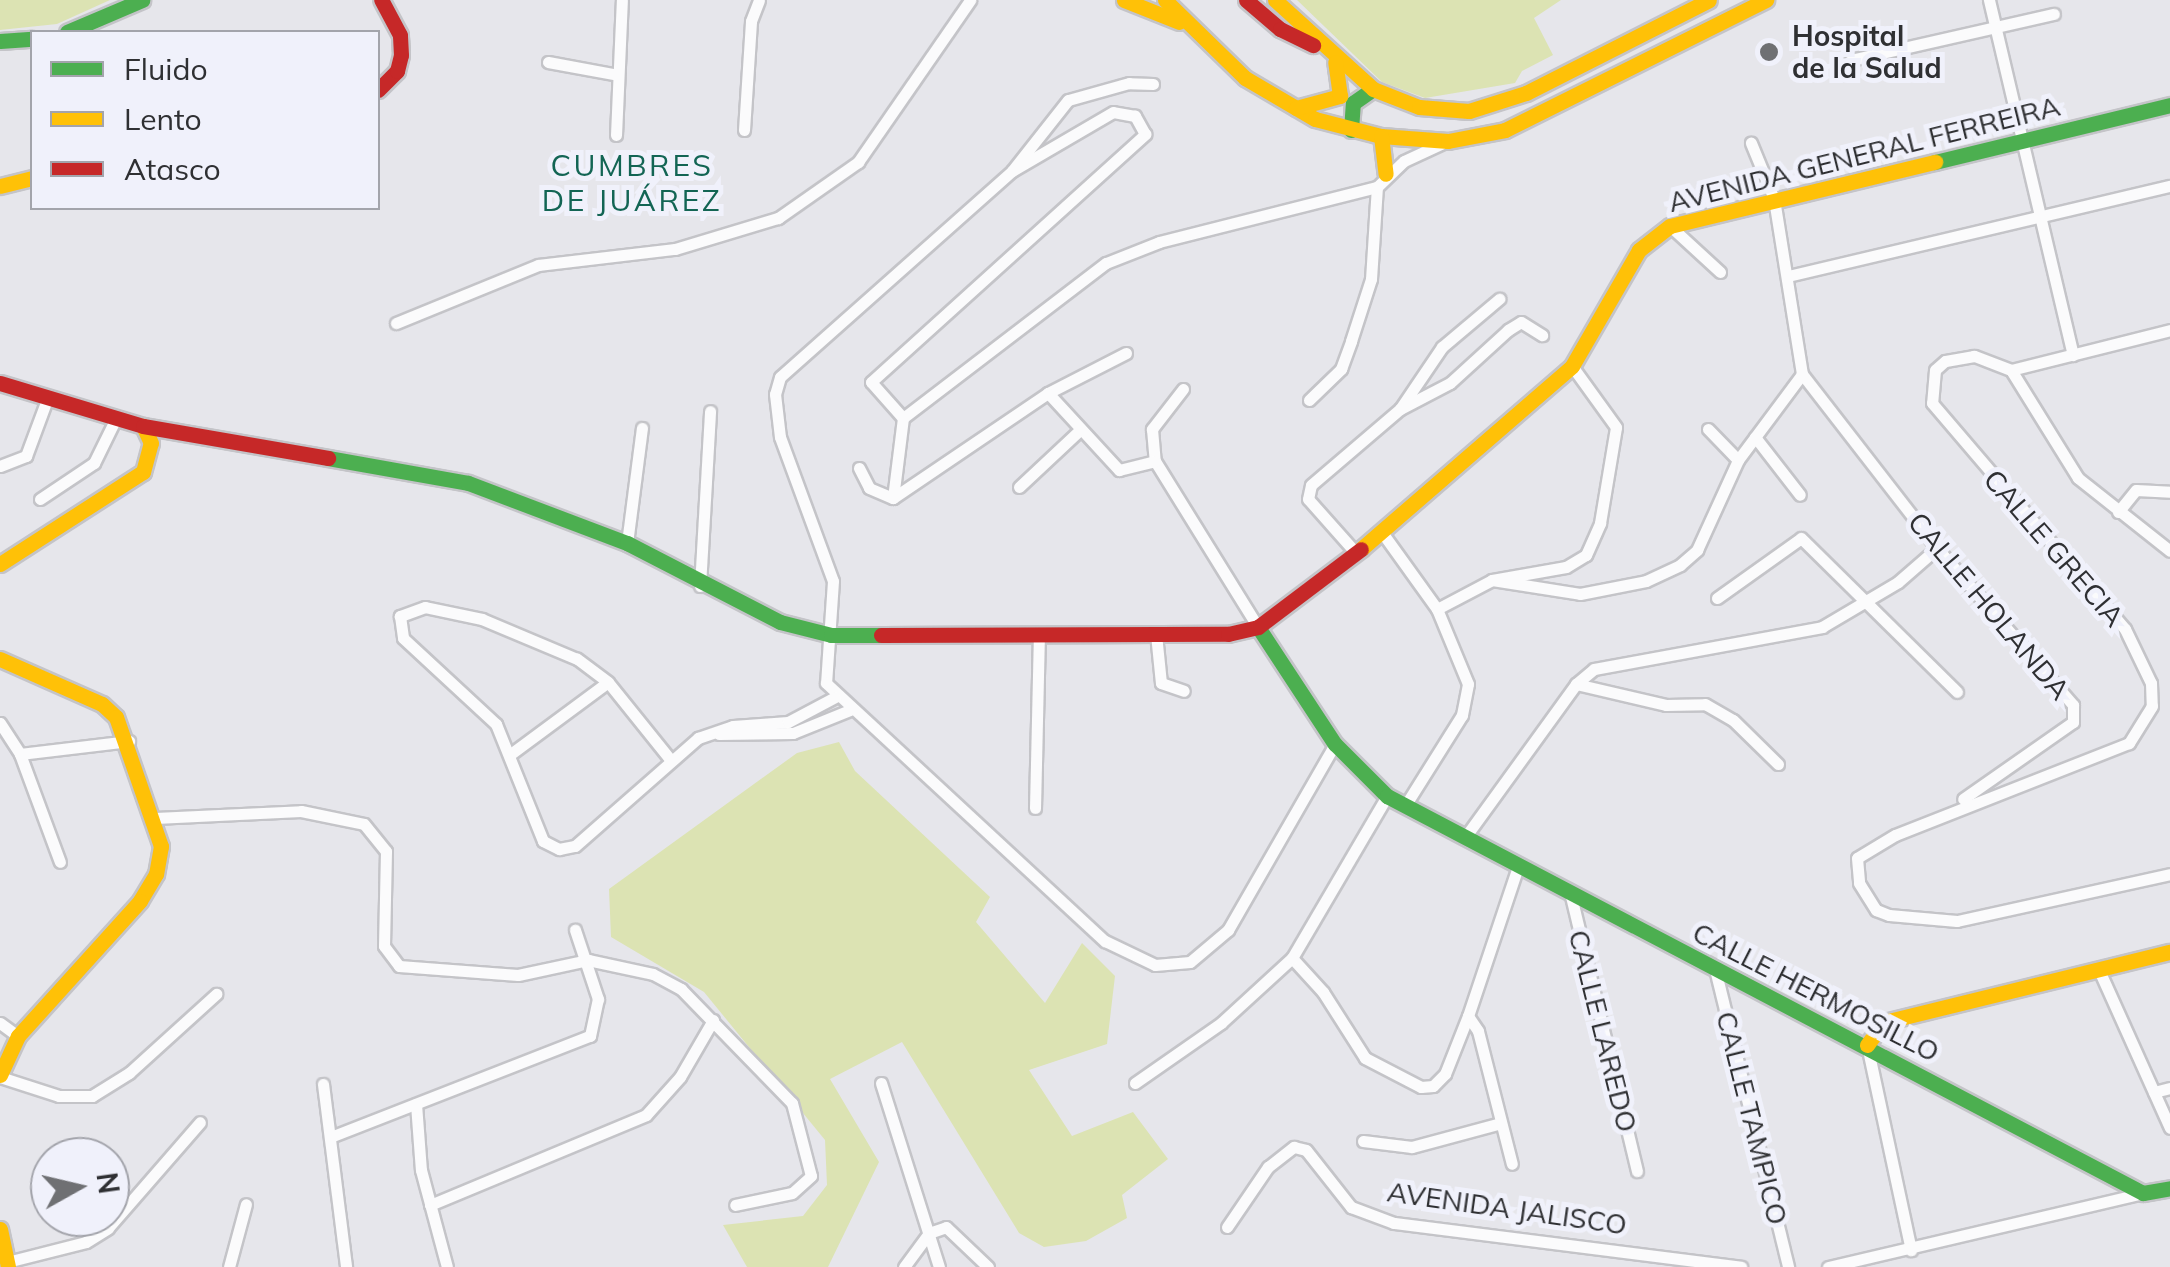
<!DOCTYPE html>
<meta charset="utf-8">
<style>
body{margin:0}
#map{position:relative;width:2170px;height:1267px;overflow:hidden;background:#e6e6eb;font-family:Mulish,sans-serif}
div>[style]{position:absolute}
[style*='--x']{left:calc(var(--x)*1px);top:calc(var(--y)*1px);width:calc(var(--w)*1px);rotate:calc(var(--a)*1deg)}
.green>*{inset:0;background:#dce3b3}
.roads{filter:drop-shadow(2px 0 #c4c4c8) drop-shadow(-2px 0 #c4c4c8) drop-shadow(0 2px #c4c4c8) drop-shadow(0 -2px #c4c4c8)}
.street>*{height:11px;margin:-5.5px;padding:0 5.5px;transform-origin:5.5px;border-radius:5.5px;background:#fbfbfc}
.fast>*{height:15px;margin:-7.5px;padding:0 7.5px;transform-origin:7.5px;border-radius:7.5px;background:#4caf50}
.slow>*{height:15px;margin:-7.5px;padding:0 7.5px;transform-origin:7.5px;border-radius:7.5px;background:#ffc107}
.jam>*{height:15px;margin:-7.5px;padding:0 7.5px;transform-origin:7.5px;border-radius:7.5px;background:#c62828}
.dots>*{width:28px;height:28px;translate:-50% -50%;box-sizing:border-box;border:5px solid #f0f1fb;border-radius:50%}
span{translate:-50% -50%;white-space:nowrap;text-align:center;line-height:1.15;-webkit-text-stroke:10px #f0f1fb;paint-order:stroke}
.poi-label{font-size:28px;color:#2f3033;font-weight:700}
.left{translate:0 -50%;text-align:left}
.street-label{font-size:28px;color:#2f3033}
.neighbourhood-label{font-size:30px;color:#136554;letter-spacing:2.5px}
.legend{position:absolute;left:30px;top:30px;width:350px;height:180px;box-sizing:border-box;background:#f0f1fb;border:2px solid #a3a4ab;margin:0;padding:12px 18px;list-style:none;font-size:30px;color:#2f3033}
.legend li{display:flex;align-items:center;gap:20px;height:50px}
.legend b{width:50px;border:2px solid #a3a4ab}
.north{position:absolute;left:30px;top:1137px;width:100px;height:100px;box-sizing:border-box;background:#f0f1fb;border:2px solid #a3a4ab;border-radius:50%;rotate:82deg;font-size:28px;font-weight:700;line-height:40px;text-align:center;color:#2f3033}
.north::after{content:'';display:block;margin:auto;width:35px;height:45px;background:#6f7073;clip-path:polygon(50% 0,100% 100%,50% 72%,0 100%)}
</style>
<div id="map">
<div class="green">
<i style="clip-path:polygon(0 0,110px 0,57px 24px,0 30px)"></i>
<i style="clip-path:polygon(1297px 0,1561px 0,1534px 18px,1553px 55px,1522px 71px,1515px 83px,1425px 98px,1382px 82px)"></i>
<i style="clip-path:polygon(839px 742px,855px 771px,990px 897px,976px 922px,1045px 1003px,1082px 943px,1115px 976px,1107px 1044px,1029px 1070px,1072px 1136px,1133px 1112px,1168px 1159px,1122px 1195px,1127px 1218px,1086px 1241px,1044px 1247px,1019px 1233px,902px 1042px,830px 1079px,879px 1162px,828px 1267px,747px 1267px,723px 1225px,803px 1216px,827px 1185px,825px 1140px,704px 992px,611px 937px,609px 889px,797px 753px)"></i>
</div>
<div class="roads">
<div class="street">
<i style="--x:1989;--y:0;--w:365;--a:76.7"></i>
<i style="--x:1851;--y:60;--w:208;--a:-12.8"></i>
<i style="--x:548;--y:62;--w:71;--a:10.5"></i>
<i style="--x:1153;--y:84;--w:24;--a:-178"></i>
<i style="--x:1129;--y:83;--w:63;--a:164.4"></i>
<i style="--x:1068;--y:100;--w:90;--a:128.3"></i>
<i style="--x:1012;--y:171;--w:310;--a:138.4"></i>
<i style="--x:780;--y:377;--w:18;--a:106"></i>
<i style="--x:775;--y:394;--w:43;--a:83.4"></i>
<i style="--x:780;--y:437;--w:153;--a:69.8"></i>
<i style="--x:833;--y:581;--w:102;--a:93.9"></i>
<i style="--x:826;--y:683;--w:380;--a:42.8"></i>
<i style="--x:1105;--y:941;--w:55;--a:25.6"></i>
<i style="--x:1155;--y:965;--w:35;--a:-5"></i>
<i style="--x:1190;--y:962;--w:50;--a:-40.1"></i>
<i style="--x:1228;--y:930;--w:215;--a:-60.1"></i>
<i style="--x:744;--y:130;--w:109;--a:-86.3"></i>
<i style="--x:751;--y:21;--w:22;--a:-69"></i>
<i style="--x:616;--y:135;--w:135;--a:-87.5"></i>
<i style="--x:1670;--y:226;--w:68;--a:42.6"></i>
<i style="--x:1788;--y:276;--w:392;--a:-13.3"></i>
<i style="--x:396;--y:323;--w:153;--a:-22.2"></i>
<i style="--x:538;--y:265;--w:138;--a:-6.7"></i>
<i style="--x:675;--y:249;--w:108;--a:-16.8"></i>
<i style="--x:778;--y:218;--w:98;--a:-35"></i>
<i style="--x:858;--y:162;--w:197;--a:-55.3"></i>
<i style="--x:1126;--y:353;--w:88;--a:152.9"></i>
<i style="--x:1048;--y:393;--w:187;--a:145.9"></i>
<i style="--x:893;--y:498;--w:81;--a:-82.9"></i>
<i style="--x:903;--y:418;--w:255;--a:-37.4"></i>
<i style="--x:1106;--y:263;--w:57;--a:-21.6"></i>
<i style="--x:1159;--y:242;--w:225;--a:-14.2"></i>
<i style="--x:2011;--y:370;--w:40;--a:-159"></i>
<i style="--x:1974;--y:356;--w:29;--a:170"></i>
<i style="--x:1945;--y:361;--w:13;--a:138"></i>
<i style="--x:1935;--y:370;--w:33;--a:95"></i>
<i style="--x:1932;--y:403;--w:297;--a:49.5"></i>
<i style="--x:2125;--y:629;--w:60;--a:64.3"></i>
<i style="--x:2151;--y:683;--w:23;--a:88"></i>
<i style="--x:2152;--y:706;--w:44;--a:121.9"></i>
<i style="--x:2129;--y:743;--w:251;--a:158.5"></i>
<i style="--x:1895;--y:835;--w:44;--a:148.8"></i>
<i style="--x:1857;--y:858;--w:25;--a:85"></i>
<i style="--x:1859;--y:883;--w:32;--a:58"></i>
<i style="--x:1876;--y:910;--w:14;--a:21"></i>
<i style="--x:1889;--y:915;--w:68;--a:5"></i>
<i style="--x:1957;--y:921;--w:218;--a:-12.4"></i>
<i style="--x:2011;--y:370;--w:127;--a:58.2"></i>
<i style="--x:2078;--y:478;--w:117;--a:38.4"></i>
<i style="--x:2011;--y:370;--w:164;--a:-14.1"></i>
<i style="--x:1802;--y:374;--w:220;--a:52.2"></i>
<i style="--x:1937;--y:548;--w:208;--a:49.1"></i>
<i style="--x:2073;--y:705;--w:17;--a:90"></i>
<i style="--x:2073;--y:722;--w:134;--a:145"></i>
<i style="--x:1183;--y:389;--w:51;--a:127.8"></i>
<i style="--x:1152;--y:429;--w:32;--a:85"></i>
<i style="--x:1155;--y:461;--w:195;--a:58.2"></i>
<i style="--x:1048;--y:393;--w:105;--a:47.3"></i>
<i style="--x:1119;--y:470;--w:37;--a:-14"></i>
<i style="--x:1309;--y:400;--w:45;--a:-44.1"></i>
<i style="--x:1341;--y:369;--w:30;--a:-70"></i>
<i style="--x:1351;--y:341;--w:65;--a:-72.1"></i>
<i style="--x:1371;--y:279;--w:92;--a:-86.3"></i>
<i style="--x:1377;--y:187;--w:37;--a:-44"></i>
<i style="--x:1404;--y:161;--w:41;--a:-24.7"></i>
<i style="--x:1400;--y:409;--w:75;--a:-55.9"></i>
<i style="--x:1442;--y:347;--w:75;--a:-40.1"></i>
<i style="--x:903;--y:418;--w:48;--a:-131.6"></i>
<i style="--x:871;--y:382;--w:370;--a:-42.1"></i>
<i style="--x:1145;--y:134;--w:21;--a:-119"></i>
<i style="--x:1135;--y:116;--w:22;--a:-170"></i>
<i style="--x:1113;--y:112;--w:117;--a:149.7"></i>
<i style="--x:1708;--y:429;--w:43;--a:45.9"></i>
<i style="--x:1755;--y:437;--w:73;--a:52.2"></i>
<i style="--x:0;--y:466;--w:28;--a:-21"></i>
<i style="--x:26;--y:456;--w:63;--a:-69.6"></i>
<i style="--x:859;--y:468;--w:22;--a:63"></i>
<i style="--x:869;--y:488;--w:26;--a:23"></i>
<i style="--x:1019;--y:487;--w:83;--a:-43.1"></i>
<i style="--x:40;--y:499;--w:65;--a:-33.7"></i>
<i style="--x:94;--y:463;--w:50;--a:-63.9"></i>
<i style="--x:2118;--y:512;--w:28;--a:-51"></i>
<i style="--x:2136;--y:490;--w:34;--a:3"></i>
<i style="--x:1381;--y:531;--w:96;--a:54.3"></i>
<i style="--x:1437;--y:609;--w:81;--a:67.5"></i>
<i style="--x:1468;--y:684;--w:32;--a:101"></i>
<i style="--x:1462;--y:715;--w:107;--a:122.1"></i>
<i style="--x:627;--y:543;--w:116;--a:-82.6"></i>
<i style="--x:1356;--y:553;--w:72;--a:-131.6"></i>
<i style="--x:1308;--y:499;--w:14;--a:-78"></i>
<i style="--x:1311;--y:485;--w:117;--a:-40.5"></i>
<i style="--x:1400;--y:409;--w:56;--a:-27.5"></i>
<i style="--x:1450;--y:383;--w:79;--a:-42.4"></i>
<i style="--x:1508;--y:330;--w:15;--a:-32"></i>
<i style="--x:1521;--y:322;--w:25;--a:32"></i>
<i style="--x:1492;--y:580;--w:89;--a:9"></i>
<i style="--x:1580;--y:594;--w:67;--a:-11.1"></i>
<i style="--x:1646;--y:581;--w:38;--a:-25"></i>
<i style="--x:1680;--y:565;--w:23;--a:-41"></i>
<i style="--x:1697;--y:550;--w:99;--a:-65.5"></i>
<i style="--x:1738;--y:460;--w:107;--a:-53.3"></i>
<i style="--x:1802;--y:374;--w:177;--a:-99.1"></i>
<i style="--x:1774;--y:199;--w:61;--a:-112.3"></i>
<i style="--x:700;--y:586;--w:175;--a:-86.7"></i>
<i style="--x:1717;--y:598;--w:103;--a:-35.5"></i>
<i style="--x:1801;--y:538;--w:219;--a:44.6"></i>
<i style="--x:1437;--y:609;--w:62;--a:-27.8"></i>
<i style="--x:1492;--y:580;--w:75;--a:-10"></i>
<i style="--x:1566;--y:567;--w:23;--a:-31"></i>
<i style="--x:1586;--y:555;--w:35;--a:-66"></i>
<i style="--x:1600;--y:523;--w:97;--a:-80.5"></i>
<i style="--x:1616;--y:427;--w:75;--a:-125.8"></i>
<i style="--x:1156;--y:634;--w:49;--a:84.2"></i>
<i style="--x:1161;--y:683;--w:24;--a:19"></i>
<i style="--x:1576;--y:684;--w:92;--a:13.1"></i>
<i style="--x:1666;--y:705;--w:39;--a:-1"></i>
<i style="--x:1705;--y:704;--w:32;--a:30"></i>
<i style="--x:1733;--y:720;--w:63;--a:44.4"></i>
<i style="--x:0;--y:723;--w:37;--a:57"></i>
<i style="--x:20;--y:754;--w:115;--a:69.7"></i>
<i style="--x:719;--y:734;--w:74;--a:-0.8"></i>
<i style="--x:793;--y:733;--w:61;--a:-22"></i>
<i style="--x:512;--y:753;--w:119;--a:-36.5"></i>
<i style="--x:20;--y:754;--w:110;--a:-6.8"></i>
<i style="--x:669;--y:758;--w:97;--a:-128.8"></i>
<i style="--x:608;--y:682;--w:39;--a:-143"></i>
<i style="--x:577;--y:659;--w:103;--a:-157.2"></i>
<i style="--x:482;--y:619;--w:58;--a:-168.1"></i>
<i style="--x:425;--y:607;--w:27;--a:160"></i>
<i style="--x:400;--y:616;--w:22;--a:82"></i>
<i style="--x:403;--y:638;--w:127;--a:42.8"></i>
<i style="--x:496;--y:724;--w:126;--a:68.1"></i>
<i style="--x:543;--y:841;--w:18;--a:27"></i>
<i style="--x:559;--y:849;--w:16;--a:-11"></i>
<i style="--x:575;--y:846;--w:164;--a:-41.3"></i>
<i style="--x:698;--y:738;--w:37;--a:-19"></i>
<i style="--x:733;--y:726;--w:55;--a:-4.2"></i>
<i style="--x:788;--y:722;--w:53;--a:-28"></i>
<i style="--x:1035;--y:808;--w:175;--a:-88.7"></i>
<i style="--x:155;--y:818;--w:146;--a:-2.7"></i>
<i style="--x:301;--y:811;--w:64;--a:11.7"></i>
<i style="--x:364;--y:824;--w:35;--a:51"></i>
<i style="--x:386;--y:851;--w:95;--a:91.2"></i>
<i style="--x:384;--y:946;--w:25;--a:53"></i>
<i style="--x:399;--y:966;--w:119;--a:4.3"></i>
<i style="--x:518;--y:975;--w:72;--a:-12.1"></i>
<i style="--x:588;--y:960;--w:66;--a:12.2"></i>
<i style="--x:653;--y:974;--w:32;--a:28"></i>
<i style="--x:681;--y:989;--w:159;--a:45.8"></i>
<i style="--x:792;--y:1103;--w:75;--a:75.4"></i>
<i style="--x:811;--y:1176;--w:25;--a:138"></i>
<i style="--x:792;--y:1193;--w:58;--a:168.1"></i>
<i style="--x:1466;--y:836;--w:188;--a:-54.1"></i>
<i style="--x:1576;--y:684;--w:23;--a:-40"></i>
<i style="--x:1594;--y:669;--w:232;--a:-10.4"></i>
<i style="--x:1822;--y:627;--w:88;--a:-30.6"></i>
<i style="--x:1898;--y:582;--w:52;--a:-41.1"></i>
<i style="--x:1570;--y:892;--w:287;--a:76.5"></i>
<i style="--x:1292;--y:958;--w:46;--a:47.6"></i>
<i style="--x:1323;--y:992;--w:78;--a:57.5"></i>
<i style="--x:1365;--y:1058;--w:63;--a:27.4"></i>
<i style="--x:1421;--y:1087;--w:12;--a:-5"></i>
<i style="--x:1433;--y:1086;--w:17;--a:-45"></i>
<i style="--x:1445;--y:1074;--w:62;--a:-68.4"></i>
<i style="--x:1468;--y:1016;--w:160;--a:-71.5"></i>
<i style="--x:1715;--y:969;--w:307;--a:76.2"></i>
<i style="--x:2099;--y:970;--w:173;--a:65.8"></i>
<i style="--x:1468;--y:1016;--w:18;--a:56"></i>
<i style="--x:1478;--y:1031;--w:137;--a:75.7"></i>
<i style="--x:0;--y:1023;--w:22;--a:36"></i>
<i style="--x:1867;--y:1045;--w:210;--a:77.9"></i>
<i style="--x:0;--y:1077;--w:62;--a:17.9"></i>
<i style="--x:59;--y:1096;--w:33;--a:0"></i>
<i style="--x:92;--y:1096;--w:44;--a:-31.9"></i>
<i style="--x:129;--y:1073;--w:118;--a:-42.2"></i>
<i style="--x:881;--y:1083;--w:193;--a:72.5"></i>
<i style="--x:1135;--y:1083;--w:105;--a:-34.9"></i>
<i style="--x:1221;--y:1023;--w:96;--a:-42.5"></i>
<i style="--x:1292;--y:958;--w:188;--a:-59.6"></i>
<i style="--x:323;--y:1084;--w:184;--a:82.8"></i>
<i style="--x:2154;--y:1092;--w:16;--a:-14"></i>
<i style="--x:416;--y:1104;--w:66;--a:85.7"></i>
<i style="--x:421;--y:1170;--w:100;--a:75"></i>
<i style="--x:333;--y:1136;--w:276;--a:-21.3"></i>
<i style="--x:590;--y:1036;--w:38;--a:-78"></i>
<i style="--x:598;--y:999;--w:73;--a:-108.4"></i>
<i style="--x:1363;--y:1141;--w:49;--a:7"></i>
<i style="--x:1412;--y:1147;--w:92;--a:-15.1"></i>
<i style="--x:430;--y:1205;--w:234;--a:-22.6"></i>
<i style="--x:646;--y:1115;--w:51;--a:-48.2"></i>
<i style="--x:680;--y:1077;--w:66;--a:-59.9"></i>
<i style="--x:1227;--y:1227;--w:73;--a:-55.7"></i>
<i style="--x:1268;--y:1167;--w:33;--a:-38"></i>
<i style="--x:1294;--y:1147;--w:12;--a:14"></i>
<i style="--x:1306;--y:1150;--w:73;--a:51.7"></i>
<i style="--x:1351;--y:1207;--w:46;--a:20.4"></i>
<i style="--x:1394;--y:1223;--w:350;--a:7.2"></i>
<i style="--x:7;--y:1262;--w:81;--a:-14.2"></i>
<i style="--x:86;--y:1242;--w:26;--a:-32"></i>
<i style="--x:108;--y:1228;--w:140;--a:-49"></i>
<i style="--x:229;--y:1267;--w:65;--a:-74.9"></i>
<i style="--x:904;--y:1267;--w:42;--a:-53.7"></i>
<i style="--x:929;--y:1233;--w:18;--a:-19"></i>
<i style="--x:946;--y:1227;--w:58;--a:43.6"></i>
<i style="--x:1828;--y:1267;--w:324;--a:-13.2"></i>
</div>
<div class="fast">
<i style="--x:67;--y:32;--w:82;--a:-23.1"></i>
<i style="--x:0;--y:41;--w:32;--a:-4"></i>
<i style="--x:1351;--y:130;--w:27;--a:-86"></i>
<i style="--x:1353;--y:103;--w:24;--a:-35"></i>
<i style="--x:1935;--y:162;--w:242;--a:-13.6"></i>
<i style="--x:328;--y:458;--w:142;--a:10.1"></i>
<i style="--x:468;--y:483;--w:170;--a:20.7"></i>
<i style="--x:627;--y:543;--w:172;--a:27.3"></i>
<i style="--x:780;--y:622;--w:53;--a:14.3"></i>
<i style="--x:831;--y:635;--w:50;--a:0"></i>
<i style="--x:1258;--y:627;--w:140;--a:56.7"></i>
<i style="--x:1335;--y:744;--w:74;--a:45"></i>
<i style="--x:1387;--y:796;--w:854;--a:27.71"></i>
<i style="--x:2143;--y:1193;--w:27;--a:-10"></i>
</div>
<div class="slow">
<i style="--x:1124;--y:0;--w:59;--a:21.8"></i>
<i style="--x:1165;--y:0;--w:112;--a:44.3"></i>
<i style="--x:1245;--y:78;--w:81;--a:30.4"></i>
<i style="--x:1315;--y:119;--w:68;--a:14.4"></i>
<i style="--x:1381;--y:136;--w:67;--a:4.3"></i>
<i style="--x:1448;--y:141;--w:58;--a:-10.9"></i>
<i style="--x:1505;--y:130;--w:292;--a:-26.5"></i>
<i style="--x:1275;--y:0;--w:132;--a:42.2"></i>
<i style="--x:1373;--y:89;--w:49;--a:21.4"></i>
<i style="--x:1419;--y:107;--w:50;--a:4.6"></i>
<i style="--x:1469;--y:111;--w:60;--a:-17.5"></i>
<i style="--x:1526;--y:93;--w:205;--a:-26.9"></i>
<i style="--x:1296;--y:108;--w:46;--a:-15.3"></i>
<i style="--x:1340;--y:96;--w:34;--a:-98"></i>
<i style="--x:1381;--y:136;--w:38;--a:83"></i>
<i style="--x:0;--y:186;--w:33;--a:-14"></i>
<i style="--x:1361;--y:549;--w:279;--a:-40.9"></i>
<i style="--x:1572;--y:366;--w:134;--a:-60"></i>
<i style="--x:1639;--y:250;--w:39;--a:-38"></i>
<i style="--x:1670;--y:226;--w:273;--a:-13.6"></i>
<i style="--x:0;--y:564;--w:170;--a:-32.8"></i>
<i style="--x:143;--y:472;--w:30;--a:-75"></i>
<i style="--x:151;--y:443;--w:19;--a:-115"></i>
<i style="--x:0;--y:659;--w:111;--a:23.8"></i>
<i style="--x:102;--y:704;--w:19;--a:43"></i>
<i style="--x:116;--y:717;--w:137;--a:70.8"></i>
<i style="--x:161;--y:846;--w:28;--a:100"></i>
<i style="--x:156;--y:874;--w:31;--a:121"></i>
<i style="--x:140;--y:901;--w:182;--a:132.1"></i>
<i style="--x:18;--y:1036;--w:43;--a:114.8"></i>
<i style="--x:1867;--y:1045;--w:29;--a:-54"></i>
<i style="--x:1884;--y:1022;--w:294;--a:-13.8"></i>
<i style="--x:0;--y:1229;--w:39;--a:78"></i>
</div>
<div class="jam">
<i style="--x:1246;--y:0;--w:45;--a:40.5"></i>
<i style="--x:1280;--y:29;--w:37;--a:26"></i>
<i style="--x:378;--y:90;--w:27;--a:-45"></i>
<i style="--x:397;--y:71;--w:16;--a:-76"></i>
<i style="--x:401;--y:55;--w:20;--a:-93"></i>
<i style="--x:400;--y:35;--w:40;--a:-118"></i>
<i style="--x:0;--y:383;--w:149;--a:16.7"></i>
<i style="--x:143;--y:426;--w:188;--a:9.8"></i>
<i style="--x:881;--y:635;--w:347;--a:-0.2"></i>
<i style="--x:1228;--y:634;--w:31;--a:-13"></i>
<i style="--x:1258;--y:627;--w:129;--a:-37.1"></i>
</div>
</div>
<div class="dots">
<i style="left:1769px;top:52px;background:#6f7073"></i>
</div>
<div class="poi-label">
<span class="left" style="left:1792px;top:52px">Hospital<br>de la Salud</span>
</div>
<div class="street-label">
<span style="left:1864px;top:154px;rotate:-14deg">AVENIDA GENERAL FERREIRA</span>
<span style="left:2054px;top:548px;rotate:49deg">CALLE GRECIA</span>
<span style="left:1989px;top:606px;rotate:50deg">CALLE HOLANDA</span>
<span style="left:1816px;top:992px;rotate:27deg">CALLE HERMOSILLO</span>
<span style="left:1603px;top:1031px;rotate:76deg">CALLE LAREDO</span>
<span style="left:1752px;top:1118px;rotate:76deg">CALLE TAMPICO</span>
<span style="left:1507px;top:1208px;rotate:8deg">AVENIDA JALISCO</span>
</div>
<div class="neighbourhood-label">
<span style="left:632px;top:182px">CUMBRES<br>DE JUÁREZ</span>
</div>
<ul class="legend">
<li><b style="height:12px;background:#4caf50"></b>Fluido</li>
<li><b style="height:12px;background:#ffc107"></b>Lento</li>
<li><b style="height:12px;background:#c62828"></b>Atasco</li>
</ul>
<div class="north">N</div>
</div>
